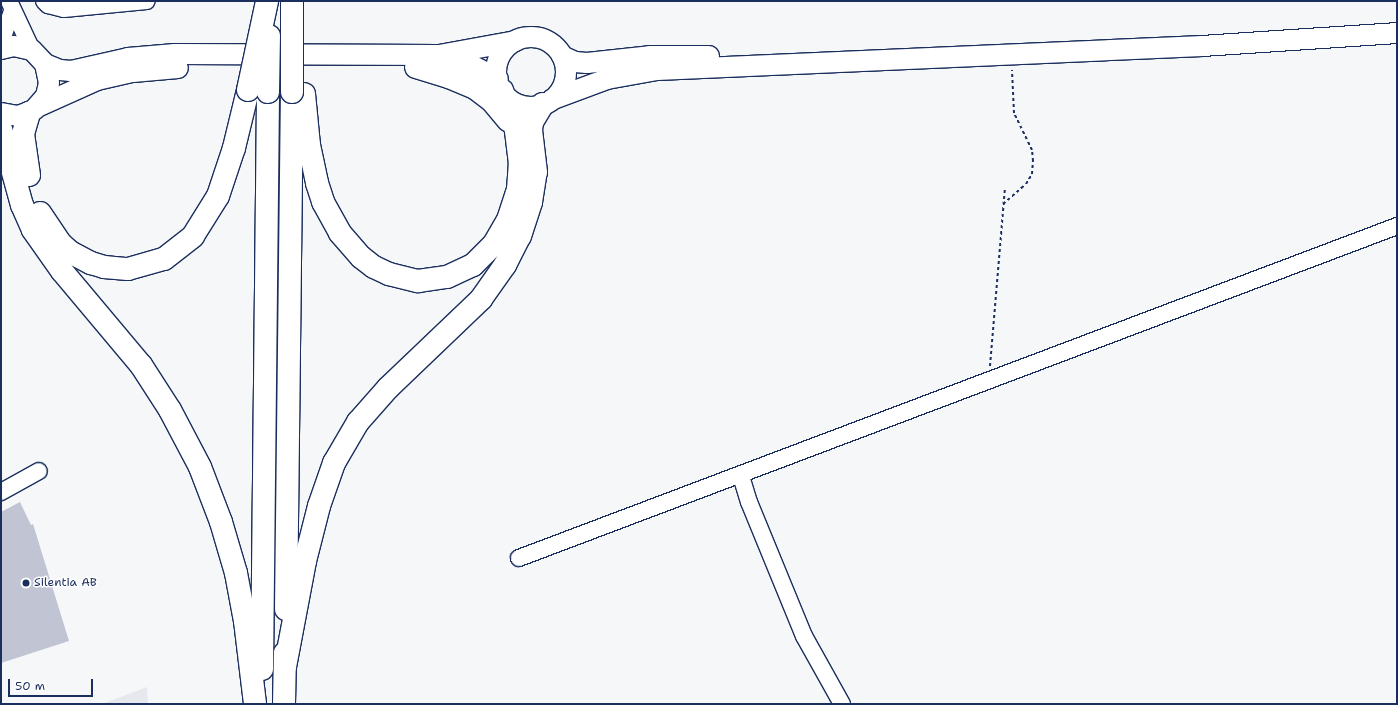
<!DOCTYPE html>
<style>
body{margin:0}
#map{position:relative;width:1398px;height:705px;overflow:hidden;background:#f6f7f9;font-family:"Shantell Sans",sans-serif}
div>[style]{position:absolute}
[style*='--x']{left:calc(var(--x)*1px);top:calc(var(--y)*1px);width:calc(var(--w)*1px);rotate:calc(var(--a)*1deg)}
.built>*{inset:0;background:#e6e8ee}
.building>*{inset:0;background:#c0c4d3}
.path>*{height:2px;margin-top:-1px;transform-origin:0;background:repeating-linear-gradient(90deg,#1b2f5e 0 3px,transparent 0 6px)}
.roads{filter:drop-shadow(1px 0 #1b2f5e) drop-shadow(-1px 0 #1b2f5e) drop-shadow(0 1px #1b2f5e) drop-shadow(0 -1px #1b2f5e)}
.minor>*{height:16px;margin:-8px;padding:0 8px;transform-origin:8px;border-radius:8px;background:#fff}
.major>*{height:20px;margin:-10px;padding:0 10px;transform-origin:10px;border-radius:10px;background:#fff}
.major>.ring{margin:-10px;padding:0;box-sizing:content-box;background:none;border:20px solid #fff;border-radius:50%}
.highway>*{height:22px;margin:-11px;padding:0 11px;transform-origin:11px;border-radius:11px;background:#fff}
.bridges{filter:drop-shadow(1px 0 #1b2f5e) drop-shadow(-1px 0 #1b2f5e) drop-shadow(0 1px #1b2f5e) drop-shadow(0 -1px #1b2f5e)}
.highway-bridge>*{height:22px;margin:-11px;padding:0 11px;transform-origin:11px;border-radius:11px;background:#fff}
.dots>*{width:11px;height:11px;translate:-50% -50%;box-sizing:border-box;border:2px solid #fff;border-radius:50%}
span{translate:-50% -50%;white-space:nowrap;text-align:center;line-height:1.15;-webkit-text-stroke:3px #fff;paint-order:stroke}
.poi-label{font-size:12px;color:#1b2f5e}
.left{translate:0 -50%;text-align:left}
.frame{position:absolute;inset:0;border:2px solid #1b2f5e;pointer-events:none}
.scale{position:absolute;left:8px;top:679px;width:85px;height:18px;box-sizing:border-box;border:2px solid #1b2f5e;border-top:0;padding-left:5px;font-size:12px;line-height:14px;white-space:nowrap;color:#1b2f5e;-webkit-text-stroke:3px #fff;paint-order:stroke}
</style>
<div id="map">
<div class="built">
<i style="clip-path:polygon(147px 687px,148px 704px,102px 704px)"></i>
</div>
<div class="building">
<i style="clip-path:polygon(20px 502px,31px 525px,33px 524px,69px 641px,1px 663px,1px 512px)"></i>
</div>
<div class="path">
<i style="--x:1003;--y:204;--w:30;--a:-41"></i>
<i style="--x:1026;--y:184;--w:12;--a:-59"></i>
<i style="--x:1032;--y:174;--w:13;--a:-86"></i>
<i style="--x:1033;--y:161;--w:11;--a:-95"></i>
<i style="--x:1032;--y:150;--w:41;--a:-115.9"></i>
<i style="--x:1014;--y:113;--w:43;--a:-92.7"></i>
<i style="--x:990;--y:366;--w:179;--a:-85.2"></i>
</div>
<div class="roads">
<div class="minor">
<i style="--x:9;--y:1;--w:54;--a:64.9"></i>
<i style="--x:44;--y:1;--w:6;--a:45"></i>
<i style="--x:48;--y:5;--w:16;--a:14"></i>
<i style="--x:64;--y:9;--w:83;--a:-5.5"></i>
<i style="--x:1;--y:43;--w:34;--a:-71"></i>
<i style="--x:741;--y:476;--w:27;--a:73"></i>
<i style="--x:749;--y:502;--w:145;--a:67.7"></i>
<i style="--x:804;--y:636;--w:78;--a:60.8"></i>
<i style="--x:1;--y:492;--w:43;--a:-28.9"></i>
<i style="--x:519;--y:558;--w:939;--a:-20.71"></i>
</div>
<div class="major">
<i class="ring" style="left:496px;top:37px;width:50px;height:50px"></i>
<i style="--x:1;--y:49;--w:13;--a:-13"></i>
<i style="--x:14;--y:46;--w:18;--a:13"></i>
<i style="--x:32;--y:50;--w:19;--a:47"></i>
<i style="--x:45;--y:64;--w:19;--a:78"></i>
<i style="--x:49;--y:83;--w:13;--a:103"></i>
<i style="--x:46;--y:96;--w:18;--a:131"></i>
<i style="--x:34;--y:110;--w:17;--a:159"></i>
<i style="--x:18;--y:116;--w:17;--a:-170"></i>
<i style="--x:562;--y:56;--w:14;--a:25"></i>
<i style="--x:575;--y:62;--w:12;--a:5"></i>
<i style="--x:587;--y:63;--w:63;--a:-6.3"></i>
<i style="--x:650;--y:56;--w:59;--a:0"></i>
<i style="--x:45;--y:64;--w:16;--a:22"></i>
<i style="--x:60;--y:70;--w:11;--a:5"></i>
<i style="--x:71;--y:71;--w:58;--a:-12.8"></i>
<i style="--x:128;--y:58;--w:47;--a:-4.9"></i>
<i style="--x:175;--y:54;--w:264;--a:0.2"></i>
<i style="--x:439;--y:55;--w:78;--a:-10.3"></i>
<i style="--x:445;--y:66;--w:26;--a:-2"></i>
<i style="--x:471;--y:65;--w:30;--a:27"></i>
<i style="--x:553;--y:99;--w:58;--a:-20.3"></i>
<i style="--x:607;--y:79;--w:51;--a:-10.2"></i>
<i style="--x:657;--y:70;--w:546;--a:-2.52"></i>
<i style="--x:1202;--y:46;--w:195;--a:-3.8"></i>
<i style="--x:39;--y:106;--w:64;--a:-24.1"></i>
<i style="--x:97;--y:80;--w:37;--a:-13"></i>
<i style="--x:133;--y:72;--w:45;--a:-5.1"></i>
</div>
<div class="highway">
<i style="--x:416;--y:67;--w:34;--a:17"></i>
<i style="--x:449;--y:77;--w:28;--a:23"></i>
<i style="--x:475;--y:88;--w:21;--a:37"></i>
<i style="--x:492;--y:101;--w:25;--a:50"></i>
<i style="--x:304;--y:94;--w:51;--a:84.4"></i>
<i style="--x:309;--y:145;--w:39;--a:78"></i>
<i style="--x:317;--y:183;--w:20;--a:72"></i>
<i style="--x:323;--y:202;--w:35;--a:61"></i>
<i style="--x:340;--y:233;--w:32;--a:49"></i>
<i style="--x:361;--y:257;--w:16;--a:38"></i>
<i style="--x:374;--y:267;--w:17;--a:25"></i>
<i style="--x:389;--y:274;--w:30;--a:14"></i>
<i style="--x:418;--y:281;--w:29;--a:-8"></i>
<i style="--x:447;--y:277;--w:29;--a:-25"></i>
<i style="--x:473;--y:265;--w:30;--a:-45"></i>
<i style="--x:494;--y:244;--w:28;--a:-60"></i>
<i style="--x:508;--y:220;--w:32;--a:-72"></i>
<i style="--x:518;--y:190;--w:26;--a:-86"></i>
<i style="--x:520;--y:164;--w:34;--a:-97"></i>
<i style="--x:516;--y:130;--w:42;--a:-109.3"></i>
<i style="--x:1;--y:129;--w:79;--a:74.6"></i>
<i style="--x:22;--y:205;--w:27;--a:66"></i>
<i style="--x:33;--y:230;--w:50;--a:54.7"></i>
<i style="--x:62;--y:271;--w:123;--a:50"></i>
<i style="--x:141;--y:365;--w:54;--a:57.2"></i>
<i style="--x:170;--y:410;--w:64;--a:62.2"></i>
<i style="--x:200;--y:467;--w:59;--a:69.1"></i>
<i style="--x:221;--y:522;--w:53;--a:73.6"></i>
<i style="--x:236;--y:573;--w:49;--a:79.4"></i>
<i style="--x:245;--y:621;--w:84;--a:83.1"></i>
<i style="--x:29;--y:175;--w:41;--a:-98.3"></i>
<i style="--x:23;--y:134;--w:22;--a:-74"></i>
<i style="--x:40;--y:213;--w:36;--a:56"></i>
<i style="--x:60;--y:243;--w:13;--a:42"></i>
<i style="--x:70;--y:252;--w:24;--a:28"></i>
<i style="--x:91;--y:263;--w:14;--a:17"></i>
<i style="--x:104;--y:267;--w:24;--a:5"></i>
<i style="--x:128;--y:269;--w:37;--a:-16"></i>
<i style="--x:164;--y:259;--w:37;--a:-38"></i>
<i style="--x:193;--y:236;--w:47;--a:-58"></i>
<i style="--x:218;--y:196;--w:51;--a:-71.6"></i>
<i style="--x:234;--y:148;--w:60;--a:-76.4"></i>
<i style="--x:286;--y:609;--w:517;--a:-89.34"></i>
<i style="--x:285;--y:667;--w:108;--a:-79.3"></i>
<i style="--x:305;--y:561;--w:57;--a:-75.7"></i>
<i style="--x:319;--y:506;--w:46;--a:-70.8"></i>
<i style="--x:334;--y:463;--w:48;--a:-59.7"></i>
<i style="--x:358;--y:422;--w:45;--a:-48.6"></i>
<i style="--x:388;--y:388;--w:129;--a:-43.7"></i>
<i style="--x:481;--y:299;--w:42;--a:-54.8"></i>
<i style="--x:505;--y:265;--w:33;--a:-63"></i>
<i style="--x:520;--y:236;--w:36;--a:-72"></i>
<i style="--x:531;--y:202;--w:30;--a:-81"></i>
<i style="--x:536;--y:172;--w:42;--a:-96.8"></i>
<i style="--x:531;--y:130;--w:8;--a:-83"></i>
<i style="--x:532;--y:122;--w:21;--a:-59"></i>
<i style="--x:262;--y:669;--w:577;--a:-89.4"></i>
<i style="--x:284;--y:704;--w:51;--a:-88.9"></i>
</div>
</div>
<div class="bridges">
<div class="highway-bridge">
<i style="--x:248;--y:90;--w:91;--a:-77.9"></i>
<i style="--x:268;--y:92;--w:56;--a:-89"></i>
<i style="--x:292;--y:92;--w:91;--a:-90"></i>
</div>
</div>
<div class="dots">
<i style="left:26px;top:583px;background:#1b2f5e"></i>
</div>
<div class="poi-label">
<span class="left" style="left:34px;top:583px">Silentia AB</span>
</div>
<div class="frame"></div>
<div class="scale">50 m</div>
</div>
